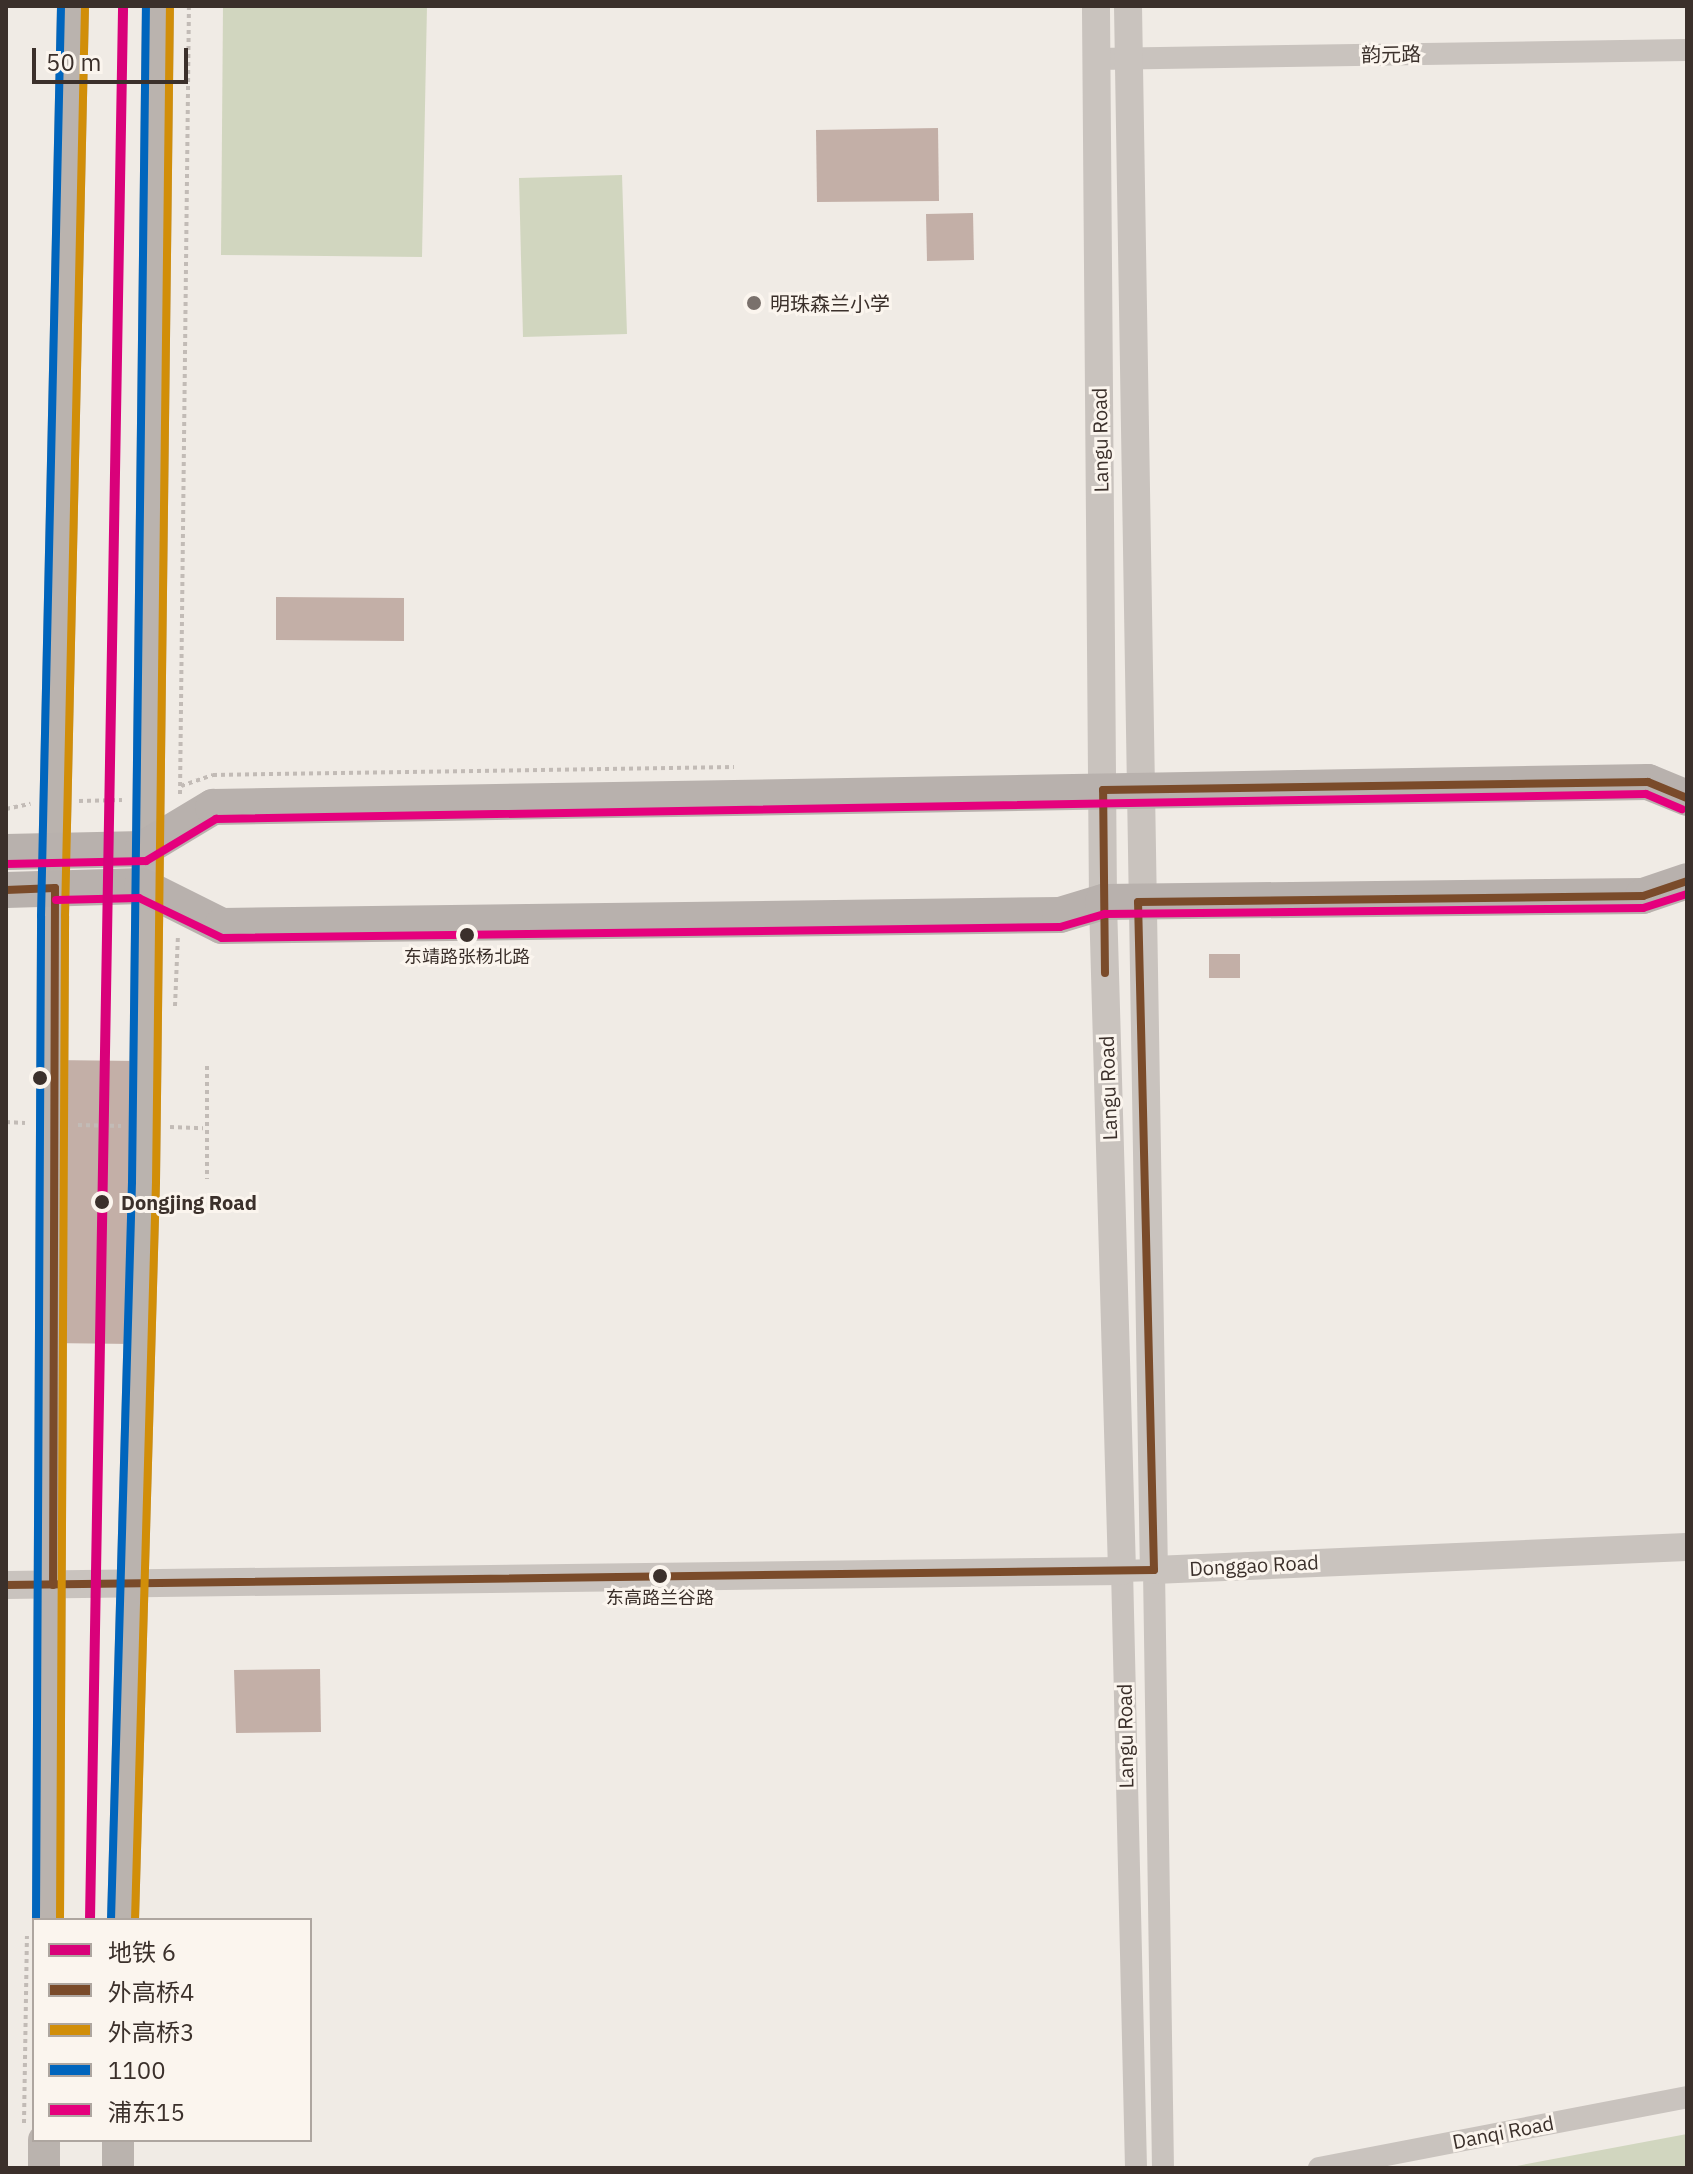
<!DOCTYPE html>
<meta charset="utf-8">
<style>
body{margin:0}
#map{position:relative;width:1693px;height:2174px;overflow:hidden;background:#f0ebe5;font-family:"IBM Plex Sans","Noto Sans SC",sans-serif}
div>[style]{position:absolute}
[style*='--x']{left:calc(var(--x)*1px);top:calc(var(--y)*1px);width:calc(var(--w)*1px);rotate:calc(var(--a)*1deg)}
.green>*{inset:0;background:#d1d6bf}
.building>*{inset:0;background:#c3afa7}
.path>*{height:4px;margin-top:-2px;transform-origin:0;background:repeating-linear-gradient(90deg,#c2bbb6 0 4px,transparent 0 8px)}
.minor>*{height:22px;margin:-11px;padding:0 11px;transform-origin:11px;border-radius:11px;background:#c9c3be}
.tertiary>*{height:28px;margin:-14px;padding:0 14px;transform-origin:14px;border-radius:14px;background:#c9c3be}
.secondary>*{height:32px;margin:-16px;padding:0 16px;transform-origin:16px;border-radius:16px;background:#bab3ae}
.primary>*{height:36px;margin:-18px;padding:0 18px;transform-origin:18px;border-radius:18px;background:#b8b1ad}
.bus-1>*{height:8px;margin:-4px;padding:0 4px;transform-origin:4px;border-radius:4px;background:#7a4b2a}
.bus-2>*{height:8px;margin:-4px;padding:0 4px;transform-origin:4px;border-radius:4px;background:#d18e09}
.bus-3>*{height:8px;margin:-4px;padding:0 4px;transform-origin:4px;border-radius:4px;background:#0065bd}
.bus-4>*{height:8px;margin:-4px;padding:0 4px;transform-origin:4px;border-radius:4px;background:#e5007d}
.metro-1>*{height:10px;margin:-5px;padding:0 5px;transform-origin:5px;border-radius:5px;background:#d9017a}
.dots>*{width:22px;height:22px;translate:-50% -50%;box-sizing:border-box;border:4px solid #fbf5ee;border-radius:50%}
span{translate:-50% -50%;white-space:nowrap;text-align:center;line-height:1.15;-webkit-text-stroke:6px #fbf5ee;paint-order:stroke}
.bus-label{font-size:18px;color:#3b302b}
.street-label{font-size:20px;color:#3b302b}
.poi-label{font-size:20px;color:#3b302b}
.left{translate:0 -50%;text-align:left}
.stop-label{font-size:20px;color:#3b302b;font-weight:700}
.frame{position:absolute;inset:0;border:8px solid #3b302b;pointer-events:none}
.legend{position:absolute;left:32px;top:1918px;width:280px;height:224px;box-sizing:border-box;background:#fbf5ee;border:2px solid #aea6a0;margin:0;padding:10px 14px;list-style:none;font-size:24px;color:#3b302b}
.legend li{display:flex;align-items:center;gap:16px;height:40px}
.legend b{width:40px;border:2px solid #aea6a0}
.scale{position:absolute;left:32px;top:48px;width:156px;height:36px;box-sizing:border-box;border:4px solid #3b302b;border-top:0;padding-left:10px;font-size:24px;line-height:28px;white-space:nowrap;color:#3b302b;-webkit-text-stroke:6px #fbf5ee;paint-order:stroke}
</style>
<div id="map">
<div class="green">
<i style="clip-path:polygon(223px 6px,427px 6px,422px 257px,221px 255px)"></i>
<i style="clip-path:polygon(622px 175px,627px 334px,523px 337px,519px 178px)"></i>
<i style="clip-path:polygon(1687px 2134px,1687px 2168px,1506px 2168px)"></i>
</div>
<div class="building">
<i style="clip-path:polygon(938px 128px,939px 201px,817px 202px,816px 130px)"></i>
<i style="clip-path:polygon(973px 213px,974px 260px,927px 261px,926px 214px)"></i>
<i style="clip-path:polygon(276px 597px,404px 598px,404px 641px,276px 640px)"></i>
<i style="clip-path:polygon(1209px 954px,1240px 954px,1240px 978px,1209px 978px)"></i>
<i style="clip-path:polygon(52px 1060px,138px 1061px,133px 1344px,48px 1343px)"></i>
<i style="clip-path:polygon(320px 1669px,321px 1732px,236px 1733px,234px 1670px)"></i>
</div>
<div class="path">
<i style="--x:181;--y:786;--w:34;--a:-19"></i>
<i style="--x:213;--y:775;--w:521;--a:-0.88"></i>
<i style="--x:180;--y:794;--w:788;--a:-89.35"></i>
<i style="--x:79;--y:801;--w:43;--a:-1.3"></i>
<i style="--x:6;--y:809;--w:25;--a:-12"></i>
<i style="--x:175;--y:1006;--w:71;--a:-87.6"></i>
<i style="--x:207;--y:1066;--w:113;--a:90"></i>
<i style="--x:6;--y:1122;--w:19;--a:3"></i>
<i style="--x:78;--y:1125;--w:43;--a:1.3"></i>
<i style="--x:170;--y:1127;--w:33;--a:2"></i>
<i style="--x:24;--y:2123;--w:187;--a:-89.1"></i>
</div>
<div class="minor">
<i style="--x:1096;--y:59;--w:591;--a:-0.87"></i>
<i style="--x:1136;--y:2168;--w:597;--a:-91.34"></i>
<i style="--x:1122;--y:1571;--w:32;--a:-2"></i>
<i style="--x:1154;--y:1570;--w:598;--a:89.14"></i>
<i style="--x:1319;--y:2168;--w:375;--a:-10.9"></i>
</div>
<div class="tertiary">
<i style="--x:1128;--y:6;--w:1564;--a:89.05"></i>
<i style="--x:1154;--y:1570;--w:533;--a:-2.47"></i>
<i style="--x:6;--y:1585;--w:1116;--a:-0.72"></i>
<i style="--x:1122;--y:1571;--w:669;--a:-91.63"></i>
<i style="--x:1103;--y:902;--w:896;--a:-90.45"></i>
</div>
<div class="secondary">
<i style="--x:48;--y:1920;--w:1004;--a:-89.71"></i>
<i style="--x:53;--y:916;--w:910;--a:-88.74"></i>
<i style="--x:123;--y:1920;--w:738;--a:-88.37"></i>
<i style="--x:144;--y:1182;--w:1176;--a:-89.32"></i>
<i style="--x:44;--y:2168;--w:28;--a:-90"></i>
<i style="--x:118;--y:2168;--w:28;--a:-90"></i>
</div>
<div class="primary">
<i style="--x:6;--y:852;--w:137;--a:-1.3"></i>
<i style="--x:143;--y:849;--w:82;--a:-31"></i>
<i style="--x:213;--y:807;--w:1435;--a:-1"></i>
<i style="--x:1648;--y:782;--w:42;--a:22.3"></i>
<i style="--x:6;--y:890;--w:136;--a:-1.7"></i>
<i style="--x:142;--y:886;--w:89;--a:26.6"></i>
<i style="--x:222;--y:926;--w:838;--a:-0.75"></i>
<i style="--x:1060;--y:915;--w:45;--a:-16.8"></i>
<i style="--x:1103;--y:902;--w:540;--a:-0.64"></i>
<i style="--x:1643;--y:896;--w:46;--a:-18.8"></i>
</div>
<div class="bus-1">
<i style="--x:6;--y:890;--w:49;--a:-2.3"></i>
<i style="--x:55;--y:888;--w:697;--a:90.16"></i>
<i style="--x:1105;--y:973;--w:183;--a:-90.6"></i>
<i style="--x:1103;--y:790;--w:545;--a:-0.84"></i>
<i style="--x:1648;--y:782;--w:42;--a:22.3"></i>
<i style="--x:6;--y:1585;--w:1148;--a:-0.75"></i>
<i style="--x:1154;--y:1570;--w:668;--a:-91.37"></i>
<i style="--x:1138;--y:902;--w:505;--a:-0.68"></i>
<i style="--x:1643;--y:896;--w:46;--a:-18.8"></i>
</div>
<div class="bus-2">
<i style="--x:60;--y:1920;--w:1004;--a:-89.71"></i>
<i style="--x:65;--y:916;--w:910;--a:-88.74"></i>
<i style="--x:135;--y:1920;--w:738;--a:-88.37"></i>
<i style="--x:156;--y:1182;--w:1176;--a:-89.32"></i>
</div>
<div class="bus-3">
<i style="--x:36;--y:1920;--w:1004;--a:-89.71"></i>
<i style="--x:41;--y:916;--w:910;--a:-88.74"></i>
<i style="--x:111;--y:1920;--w:738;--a:-88.37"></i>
<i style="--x:132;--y:1182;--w:1176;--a:-89.32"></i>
</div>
<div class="bus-4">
<i style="--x:6;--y:864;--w:140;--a:-1.2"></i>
<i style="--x:146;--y:861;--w:82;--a:-31"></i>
<i style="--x:216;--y:819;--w:1430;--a:-1"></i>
<i style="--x:1646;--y:794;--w:39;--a:23"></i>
<i style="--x:56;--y:900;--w:83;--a:-1.4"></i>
<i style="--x:139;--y:898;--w:92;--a:25.7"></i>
<i style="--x:222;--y:938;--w:838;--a:-0.75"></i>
<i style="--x:1060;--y:927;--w:47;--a:-16.1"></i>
<i style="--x:1105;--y:914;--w:538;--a:-0.64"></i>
<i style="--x:1643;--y:908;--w:46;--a:-17.7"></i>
</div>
<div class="metro-1">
<i style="--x:90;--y:1920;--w:1914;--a:-89.01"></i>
</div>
<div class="dots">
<i style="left:754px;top:303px;background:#7a716c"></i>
<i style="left:467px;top:935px;background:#3b302b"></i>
<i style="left:40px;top:1078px;background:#3b302b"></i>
<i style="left:102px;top:1202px;background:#3b302b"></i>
<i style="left:660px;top:1576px;background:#3b302b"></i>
</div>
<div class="bus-label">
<span style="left:467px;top:957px">东靖路张杨北路</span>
<span style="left:660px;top:1598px">东高路兰谷路</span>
</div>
<div class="street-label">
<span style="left:1391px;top:54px;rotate:-1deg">韵元路</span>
<span style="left:1100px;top:440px;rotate:-91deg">Langu Road</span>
<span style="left:1108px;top:1088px;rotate:-92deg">Langu Road</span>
<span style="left:1254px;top:1565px;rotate:-3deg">Donggao Road</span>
<span style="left:1125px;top:1736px;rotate:-91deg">Langu Road</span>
<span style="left:1503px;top:2132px;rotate:-11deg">Danqi Road</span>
</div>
<div class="poi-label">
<span class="left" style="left:770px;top:303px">明珠森兰小学</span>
</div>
<div class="stop-label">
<span class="left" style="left:121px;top:1202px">Dongjing Road</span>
</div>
<div class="frame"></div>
<ul class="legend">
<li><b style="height:10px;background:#d9017a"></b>地铁 6</li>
<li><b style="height:10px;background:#7a4b2a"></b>外高桥4</li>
<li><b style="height:10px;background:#d18e09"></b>外高桥3</li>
<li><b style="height:10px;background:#0065bd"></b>1100</li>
<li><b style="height:10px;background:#e5007d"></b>浦东15</li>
</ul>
<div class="scale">50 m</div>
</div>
